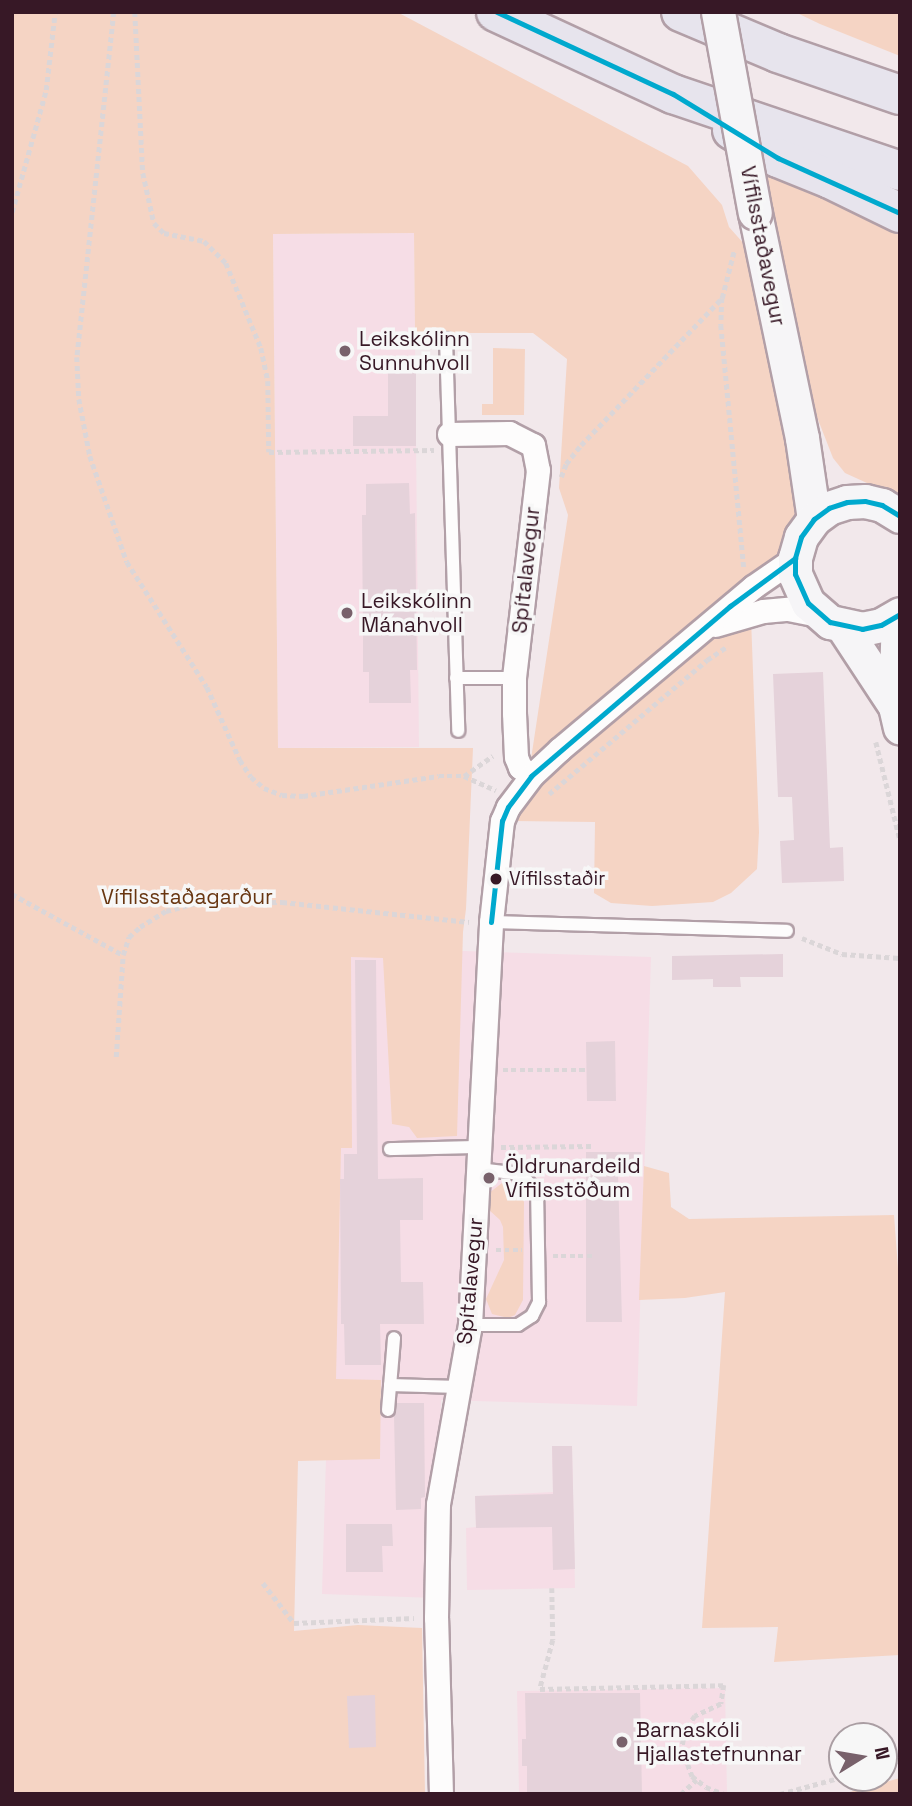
<!DOCTYPE html>
<meta charset="utf-8">
<style>
body{margin:0}
#map{position:relative;width:912px;height:1806px;overflow:hidden;background:#f2e8eb;font-family:"Space Grotesk",sans-serif}
div>[style]{position:absolute}
[style*='--x']{left:calc(var(--x)*1px);top:calc(var(--y)*1px);width:calc(var(--w)*1px);rotate:calc(var(--a)*1deg)}
.built>*{inset:0;background:#f6dde6}
.green>*{inset:0;background:#f5d4c4}
.building>*{inset:0;background:#e5d2da}
.path>*{height:4.5px;margin-top:-2.25px;transform-origin:0;background:repeating-linear-gradient(90deg,#dbd6d8 0 5px,transparent 0 8.5px)}
.roads{filter:drop-shadow(2px 0 #b29fa7) drop-shadow(-2px 0 #b29fa7) drop-shadow(0 2px #b29fa7) drop-shadow(0 -2px #b29fa7)}
.lane>*{height:12px;margin:-6px;padding:0 6px;transform-origin:6px;border-radius:6px;background:#fdfcfc}
.street>*{height:23px;margin:-11.5px;padding:0 11.5px;transform-origin:11.5px;border-radius:11.5px;background:#fdfcfc}
.secondary>*{height:33px;margin:-16.5px;padding:0 16.5px;transform-origin:16.5px;border-radius:16.5px;background:#f6f5f7}
.highway>*{height:38px;margin:-19px;padding:0 19px;transform-origin:19px;border-radius:19px;background:#e7e4ed}
.bridges{filter:drop-shadow(2px 0 #b29fa7) drop-shadow(-2px 0 #b29fa7) drop-shadow(0 2px #b29fa7) drop-shadow(0 -2px #b29fa7)}
.secondary-bridge>*{height:33px;margin:-16.5px;padding:0 16.5px;transform-origin:16.5px;border-radius:16.5px;background:#f6f5f7}
.bus-1>*{height:5px;margin:-2.5px;padding:0 2.5px;transform-origin:2.5px;border-radius:2.5px;background:#00a9ce}
.dots>*{width:19px;height:19px;translate:-50% -50%;box-sizing:border-box;border:4px solid #f7f7f7;border-radius:50%}
span{translate:-50% -50%;white-space:nowrap;text-align:center;line-height:1.15;-webkit-text-stroke:7px #f7f7f7;paint-order:stroke}
.bus-label{font-size:19px;color:#371826}
.left{translate:0 -50%;text-align:left}
.street-label{font-size:21px;color:#371826}
.poi-label{font-size:21px;color:#371826}
.park-label{font-size:21px;color:#683611}
.frame{position:absolute;inset:0;border:14px solid #371826;pointer-events:none}
.north{position:absolute;left:828px;top:1722px;width:70px;height:70px;box-sizing:border-box;background:#f7f7f7;border:2px solid #aa9ea3;border-radius:50%;rotate:79deg;font-size:19px;font-weight:700;line-height:28px;text-align:center;color:#371826}
.north::after{content:'';display:block;margin:auto;width:24px;height:32px;background:#78616b;clip-path:polygon(50% 0,100% 100%,50% 72%,0 100%)}
</style>
<div id="map">
<div class="built">
<i style="clip-path:polygon(414px 233px,419px 747px,278px 748px,273px 234px)"></i>
<i style="clip-path:polygon(341px 947px,651px 957px,637px 1406px,441px 1400px,435px 1598px,322px 1594px)"></i>
<i style="clip-path:polygon(552px 1446px,572px 1446px,575px 1588px,467px 1590px,466px 1528px,476px 1527px,475px 1496px,553px 1492px)"></i>
<i style="clip-path:polygon(725px 1688px,727px 1794px,468px 1794px,519px 1793px,517px 1691px)"></i>
</div>
<div class="green">
<i style="clip-path:polygon(12px 12px,397px 12px,688px 166px,722px 205px,729px 227px,745px 245px,801px 513px,782px 552px,531px 759px,568px 515px,559px 488px,567px 359px,533px 333px,415px 333px,414px 233px,273px 234px,278px 748px,473px 748px,466px 909px,463px 932px,457px 1136px,417px 1138px,409px 1127px,392px 1124px,383px 958px,351px 957px,352px 1148px,341px 1148px,336px 1379px,381px 1380px,380px 1459px,298px 1461px,294px 1631px,358px 1625px,422px 1628px,425px 1794px,12px 1794px)"></i>
<i style="clip-path:polygon(795px 12px,900px 12px,900px 56px,820px 24px)"></i>
<i style="clip-path:polygon(765px 170px,900px 235px,900px 498px,845px 473px,833px 458px,817px 417px)"></i>
<i style="clip-path:polygon(493px 348px,525px 349px,524px 415px,482px 415px,482px 404px,493px 404px)"></i>
<i style="clip-path:polygon(751px 618px,759px 832px,757px 869px,731px 893px,713px 902px,652px 906px,611px 903px,594px 893px,595px 822px,513px 821px,539px 784px,699px 641px)"></i>
<i style="clip-path:polygon(644px 1166px,669px 1173px,671px 1207px,689px 1219px,894px 1215px,900px 1295px,900px 1655px,774px 1662px,778px 1627px,702px 1628px,725px 1292px,685px 1298px,639px 1300px)"></i>
<i style="clip-path:polygon(502px 1183px,518px 1188px,524px 1202px,523px 1300px,515px 1315px,508px 1318px,492px 1314px,486px 1299px,504px 1260px,503px 1227px,500px 1220px,488px 1209px,487px 1201px,489px 1193px)"></i>
<i style="clip-path:polygon(900px 1778px,900px 1794px,843px 1794px)"></i>
</div>
<div class="building">
<i style="clip-path:polygon(388px 370px,416px 370px,416px 446px,353px 446px,353px 416px,388px 416px)"></i>
<i style="clip-path:polygon(409px 483px,410px 514px,415px 513px,417px 670px,410px 670px,411px 703px,369px 703px,369px 672px,363px 672px,363px 640px,362px 515px,366px 515px,366px 484px)"></i>
<i style="clip-path:polygon(823px 672px,830px 848px,843px 847px,844px 881px,782px 883px,780px 841px,794px 840px,792px 797px,778px 797px,773px 674px)"></i>
<i style="clip-path:polygon(783px 954px,783px 977px,740px 977px,741px 987px,713px 987px,713px 979px,672px 980px,672px 956px)"></i>
<i style="clip-path:polygon(355px 960px,376px 960px,378px 1179px,423px 1178px,423px 1220px,400px 1220px,401px 1282px,423px 1282px,424px 1324px,380px 1324px,381px 1365px,345px 1365px,344px 1324px,341px 1324px,340px 1179px,344px 1179px,344px 1154px,357px 1154px)"></i>
<i style="clip-path:polygon(615px 1041px,616px 1101px,587px 1101px,586px 1042px)"></i>
<i style="clip-path:polygon(586px 1152px,641px 1152px,641px 1172px,618px 1172px,622px 1322px,586px 1322px)"></i>
<i style="clip-path:polygon(397px 1403px,424px 1403px,425px 1497px,421px 1498px,421px 1509px,396px 1510px,394px 1416px)"></i>
<i style="clip-path:polygon(552px 1446px,572px 1446px,575px 1569px,553px 1570px,552px 1527px,476px 1528px,475px 1496px,553px 1494px)"></i>
<i style="clip-path:polygon(346px 1524px,392px 1524px,393px 1546px,382px 1546px,383px 1572px,346px 1572px)"></i>
<i style="clip-path:polygon(525px 1693px,640px 1693px,642px 1794px,527px 1794px,527px 1766px,522px 1766px,522px 1739px,526px 1739px)"></i>
<i style="clip-path:polygon(375px 1695px,376px 1747px,349px 1748px,347px 1696px)"></i>
</div>
<div class="path">
<i style="--x:114;--y:12;--w:347;--a:96.1"></i>
<i style="--x:77;--y:357;--w:42;--a:87.3"></i>
<i style="--x:79;--y:399;--w:58;--a:79.1"></i>
<i style="--x:90;--y:456;--w:112;--a:70.8"></i>
<i style="--x:127;--y:562;--w:148;--a:57.4"></i>
<i style="--x:207;--y:687;--w:80;--a:65.7"></i>
<i style="--x:240;--y:760;--w:20;--a:57"></i>
<i style="--x:251;--y:777;--w:17;--a:40"></i>
<i style="--x:264;--y:788;--w:19;--a:21"></i>
<i style="--x:282;--y:795;--w:21;--a:3"></i>
<i style="--x:303;--y:796;--w:137;--a:-8.4"></i>
<i style="--x:439;--y:776;--w:25;--a:0"></i>
<i style="--x:464;--y:776;--w:35;--a:24"></i>
<i style="--x:135;--y:12;--w:161;--a:87.2"></i>
<i style="--x:143;--y:173;--w:51;--a:77.6"></i>
<i style="--x:154;--y:223;--w:14;--a:45"></i>
<i style="--x:164;--y:233;--w:41;--a:11.3"></i>
<i style="--x:204;--y:241;--w:31;--a:45"></i>
<i style="--x:226;--y:263;--w:92;--a:67.6"></i>
<i style="--x:261;--y:348;--w:34;--a:78"></i>
<i style="--x:268;--y:381;--w:71;--a:89.2"></i>
<i style="--x:269;--y:452;--w:165;--a:-0.7"></i>
<i style="--x:12;--y:212;--w:127;--a:-74.4"></i>
<i style="--x:46;--y:90;--w:79;--a:-83.4"></i>
<i style="--x:722;--y:298;--w:49;--a:-75.7"></i>
<i style="--x:561;--y:477;--w:14;--a:-69"></i>
<i style="--x:566;--y:464;--w:24;--a:-52"></i>
<i style="--x:581;--y:445;--w:204;--a:-46.2"></i>
<i style="--x:722;--y:298;--w:27;--a:92"></i>
<i style="--x:721;--y:325;--w:244;--a:84.6"></i>
<i style="--x:876;--y:742;--w:101;--a:76.2"></i>
<i style="--x:464;--y:776;--w:35;--a:-35"></i>
<i style="--x:549;--y:794;--w:207;--a:-40.3"></i>
<i style="--x:707;--y:660;--w:25;--a:-34"></i>
<i style="--x:12;--y:894;--w:127;--a:28.8"></i>
<i style="--x:123;--y:955;--w:19;--a:-72"></i>
<i style="--x:129;--y:937;--w:15;--a:-42"></i>
<i style="--x:140;--y:927;--w:31;--a:-32"></i>
<i style="--x:166;--y:911;--w:30;--a:-15"></i>
<i style="--x:195;--y:903;--w:87;--a:-0.7"></i>
<i style="--x:282;--y:902;--w:188;--a:6.1"></i>
<i style="--x:802;--y:938;--w:43;--a:21.8"></i>
<i style="--x:842;--y:954;--w:58;--a:3.9"></i>
<i style="--x:116;--y:1057;--w:102;--a:-86.1"></i>
<i style="--x:503;--y:1070;--w:83;--a:0"></i>
<i style="--x:501;--y:1147;--w:90;--a:-0.6"></i>
<i style="--x:496;--y:1250;--w:26;--a:0"></i>
<i style="--x:553;--y:1256;--w:39;--a:0"></i>
<i style="--x:263;--y:1583;--w:51;--a:52.2"></i>
<i style="--x:294;--y:1623;--w:120;--a:-2.4"></i>
<i style="--x:552;--y:1588;--w:52;--a:88.9"></i>
<i style="--x:553;--y:1640;--w:51;--a:104.9"></i>
<i style="--x:540;--y:1689;--w:184;--a:-1.2"></i>
<i style="--x:724;--y:1685;--w:19;--a:99"></i>
<i style="--x:721;--y:1704;--w:29;--a:155"></i>
<i style="--x:695;--y:1716;--w:18;--a:124"></i>
<i style="--x:685;--y:1731;--w:17;--a:100"></i>
<i style="--x:682;--y:1748;--w:30;--a:70"></i>
<i style="--x:692;--y:1776;--w:18;--a:38"></i>
<i style="--x:706;--y:1787;--w:19;--a:21"></i>
<i style="--x:649;--y:1749;--w:33;--a:-2"></i>
<i style="--x:884;--y:1765;--w:17;--a:-17"></i>
<i style="--x:681;--y:1794;--w:21;--a:-43"></i>
<i style="--x:780;--y:1794;--w:64;--a:-15.3"></i>
</div>
<div class="roads">
<div class="lane">
<i style="--x:446;--y:339;--w:392;--a:88.2"></i>
<i style="--x:456;--y:678;--w:58;--a:0"></i>
<i style="--x:491;--y:922;--w:296;--a:1.7"></i>
<i style="--x:390;--y:1149;--w:89;--a:-1.3"></i>
<i style="--x:470;--y:1325;--w:48;--a:0"></i>
<i style="--x:518;--y:1325;--w:17;--a:-33"></i>
<i style="--x:532;--y:1316;--w:16;--a:-63"></i>
<i style="--x:539;--y:1302;--w:110;--a:-91"></i>
<i style="--x:537;--y:1192;--w:24;--a:-132"></i>
<i style="--x:521;--y:1174;--w:43;--a:-173.4"></i>
<i style="--x:390;--y:1385;--w:69;--a:1.7"></i>
<i style="--x:388;--y:1410;--w:72;--a:-85.2"></i>
</div>
<div class="street">
<i style="--x:449;--y:434;--w:60;--a:-1"></i>
<i style="--x:509;--y:433;--w:27;--a:27"></i>
<i style="--x:533;--y:445;--w:25;--a:79"></i>
<i style="--x:538;--y:470;--w:209;--a:96.6"></i>
<i style="--x:514;--y:678;--w:35;--a:90"></i>
<i style="--x:514;--y:713;--w:44;--a:87.4"></i>
<i style="--x:516;--y:757;--w:11;--a:68"></i>
<i style="--x:520;--y:767;--w:14;--a:39"></i>
<i style="--x:715;--y:625;--w:50;--a:-16.3"></i>
<i style="--x:763;--y:611;--w:25;--a:-5"></i>
<i style="--x:788;--y:609;--w:32;--a:11"></i>
<i style="--x:441;--y:1794;--w:176;--a:-91.6"></i>
<i style="--x:436;--y:1618;--w:114;--a:-89"></i>
<i style="--x:438;--y:1504;--w:182;--a:-79.9"></i>
<i style="--x:470;--y:1325;--w:404;--a:-87"></i>
<i style="--x:491;--y:922;--w:102;--a:-83.8"></i>
<i style="--x:502;--y:821;--w:15;--a:-67"></i>
<i style="--x:508;--y:807;--w:39;--a:-53"></i>
<i style="--x:531;--y:776;--w:40;--a:-43"></i>
<i style="--x:560;--y:749;--w:252;--a:-40"></i>
<i style="--x:753;--y:587;--w:51;--a:-34.6"></i>
</div>
<div class="secondary">
<i style="--x:755;--y:213;--w:230;--a:78.2"></i>
<i style="--x:802;--y:438;--w:82;--a:81.6"></i>
<i style="--x:900;--y:516;--w:21;--a:-149"></i>
<i style="--x:882;--y:505;--w:17;--a:-167"></i>
<i style="--x:865;--y:501;--w:18;--a:177"></i>
<i style="--x:847;--y:502;--w:19;--a:162"></i>
<i style="--x:829;--y:508;--w:19;--a:144"></i>
<i style="--x:814;--y:519;--w:22;--a:126"></i>
<i style="--x:801;--y:537;--w:22;--a:106"></i>
<i style="--x:795;--y:558;--w:16;--a:90"></i>
<i style="--x:795;--y:574;--w:32;--a:66"></i>
<i style="--x:808;--y:603;--w:29;--a:41"></i>
<i style="--x:830;--y:622;--w:33;--a:12"></i>
<i style="--x:862;--y:629;--w:19;--a:-12"></i>
<i style="--x:881;--y:625;--w:22;--a:-30"></i>
<i style="--x:898;--y:616;--w:90;--a:91.9"></i>
<i style="--x:895;--y:706;--w:22;--a:77"></i>
<i style="--x:843;--y:627;--w:95;--a:56.6"></i>
</div>
<div class="highway">
<i style="--x:496;--y:12;--w:195;--a:24.9"></i>
<i style="--x:673;--y:94;--w:240;--a:18.7"></i>
<i style="--x:681;--y:12;--w:105;--a:22.9"></i>
<i style="--x:778;--y:53;--w:129;--a:19"></i>
<i style="--x:732;--y:130;--w:54;--a:31.3"></i>
<i style="--x:778;--y:158;--w:56;--a:22"></i>
<i style="--x:830;--y:179;--w:78;--a:25.9"></i>
</div>
</div>
<div class="bridges">
<div class="secondary-bridge">
<i style="--x:718;--y:12;--w:204;--a:79.6"></i>
</div>
</div>
<div class="bus-1">
<i style="--x:497;--y:12;--w:194;--a:25"></i>
<i style="--x:673;--y:94;--w:123;--a:31.4"></i>
<i style="--x:778;--y:158;--w:134;--a:24.3"></i>
<i style="--x:900;--y:516;--w:21;--a:-149"></i>
<i style="--x:882;--y:505;--w:17;--a:-167"></i>
<i style="--x:865;--y:501;--w:18;--a:177"></i>
<i style="--x:847;--y:502;--w:19;--a:162"></i>
<i style="--x:829;--y:508;--w:19;--a:144"></i>
<i style="--x:814;--y:519;--w:22;--a:126"></i>
<i style="--x:801;--y:537;--w:22;--a:106"></i>
<i style="--x:795;--y:558;--w:16;--a:90"></i>
<i style="--x:795;--y:574;--w:32;--a:66"></i>
<i style="--x:808;--y:603;--w:29;--a:41"></i>
<i style="--x:830;--y:622;--w:33;--a:12"></i>
<i style="--x:862;--y:629;--w:19;--a:-12"></i>
<i style="--x:881;--y:625;--w:22;--a:-30"></i>
<i style="--x:491;--y:922;--w:102;--a:-83.8"></i>
<i style="--x:502;--y:821;--w:15;--a:-67"></i>
<i style="--x:508;--y:807;--w:39;--a:-53"></i>
<i style="--x:531;--y:776;--w:262;--a:-40.5"></i>
<i style="--x:730;--y:606;--w:81;--a:-36.4"></i>
</div>
<div class="dots">
<i style="left:345px;top:351px;background:#78616b"></i>
<i style="left:347px;top:613px;background:#78616b"></i>
<i style="left:496px;top:879px;background:#371826"></i>
<i style="left:489px;top:1178px;background:#78616b"></i>
<i style="left:622px;top:1742px;background:#78616b"></i>
</div>
<div class="bus-label">
<span class="left" style="left:509px;top:879px">Vífilsstaðir</span>
</div>
<div class="street-label">
<span style="left:763px;top:246px;rotate:79deg">Vífilsstaðavegur</span>
<span style="left:526px;top:570px;rotate:-84deg">Spítalavegur</span>
<span style="left:470px;top:1281px;rotate:-85deg">Spítalavegur</span>
</div>
<div class="poi-label">
<span class="left" style="left:359px;top:351px">Leikskólinn<br>Sunnuhvoll</span>
<span class="left" style="left:361px;top:613px">Leikskólinn<br>Mánahvoll</span>
<span class="left" style="left:505px;top:1178px">Öldrunardeild<br>Vífilsstöðum</span>
<span class="left" style="left:636px;top:1742px">Barnaskóli<br>Hjallastefnunnar</span>
</div>
<div class="park-label">
<span style="left:187px;top:897px">Vífilsstaðagarður</span>
</div>
<div class="frame"></div>
<div class="north">N</div>
</div>
